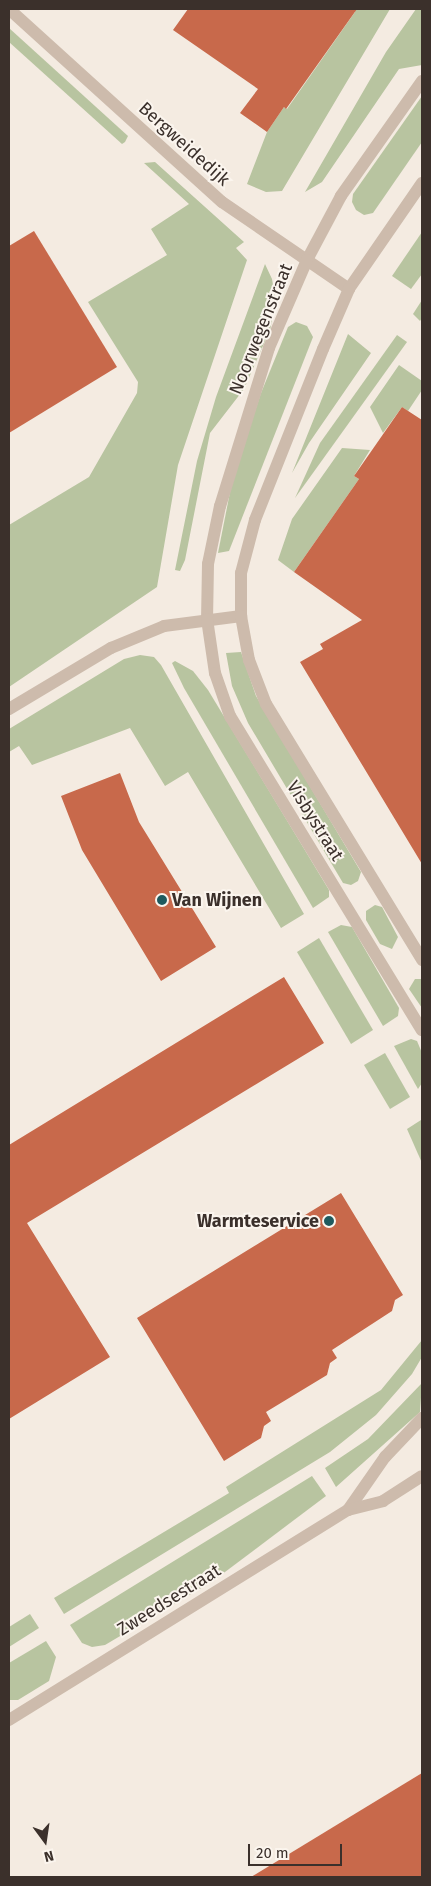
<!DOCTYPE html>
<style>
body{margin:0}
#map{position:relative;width:431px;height:1886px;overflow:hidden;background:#f4ebe1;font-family:"Fira Sans",sans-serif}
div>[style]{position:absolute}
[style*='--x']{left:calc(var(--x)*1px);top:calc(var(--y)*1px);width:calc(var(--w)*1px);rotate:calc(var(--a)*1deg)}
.green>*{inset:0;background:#b8c4a0}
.building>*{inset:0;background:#c8694b}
.minor>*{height:12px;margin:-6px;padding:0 6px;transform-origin:6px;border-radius:6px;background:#cdbbac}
.tertiary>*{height:12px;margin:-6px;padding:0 6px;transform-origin:6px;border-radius:6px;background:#cdbbac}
.dots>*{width:14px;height:14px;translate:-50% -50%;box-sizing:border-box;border:2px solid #fbf5ee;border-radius:50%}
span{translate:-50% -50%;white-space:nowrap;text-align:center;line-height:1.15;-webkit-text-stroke:4px #fbf5ee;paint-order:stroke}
.street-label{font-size:18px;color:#3b302b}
.poi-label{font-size:18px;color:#3b302b;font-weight:700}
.left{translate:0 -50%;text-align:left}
.right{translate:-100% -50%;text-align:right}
.frame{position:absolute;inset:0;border:10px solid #3b302b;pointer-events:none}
.north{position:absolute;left:20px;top:1816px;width:50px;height:50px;-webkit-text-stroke:4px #fbf5ee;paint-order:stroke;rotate:166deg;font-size:14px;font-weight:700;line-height:20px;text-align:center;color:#3b302b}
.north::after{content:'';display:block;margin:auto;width:18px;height:22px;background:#3b302b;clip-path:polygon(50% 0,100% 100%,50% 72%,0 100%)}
.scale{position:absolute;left:248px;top:1844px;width:94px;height:22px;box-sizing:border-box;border:2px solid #3b302b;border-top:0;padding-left:6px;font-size:15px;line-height:18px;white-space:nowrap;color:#3b302b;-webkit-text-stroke:4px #fbf5ee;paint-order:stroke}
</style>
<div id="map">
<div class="green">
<i style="clip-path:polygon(352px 9px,390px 9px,282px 191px,266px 192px,247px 184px,267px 132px,284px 107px,287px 109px,355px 12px)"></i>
<i style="clip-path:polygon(416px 9px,422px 9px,422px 65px,399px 69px,322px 182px,305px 192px,386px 52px)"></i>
<i style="clip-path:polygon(9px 28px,128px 136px,125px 142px,122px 144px,9px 42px)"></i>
<i style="clip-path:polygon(422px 96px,422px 142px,373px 213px,364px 215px,356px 210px,352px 202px,353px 194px)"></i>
<i style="clip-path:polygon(155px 162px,244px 242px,236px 248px,247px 260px,178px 465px,157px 587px,9px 687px,9px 525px,89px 477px,137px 393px,138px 382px,88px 302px,167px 255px,151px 229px,189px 204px,144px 163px)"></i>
<i style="clip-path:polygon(422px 232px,422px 274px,411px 289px,392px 276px)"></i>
<i style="clip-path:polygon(265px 264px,272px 279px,276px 303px,270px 330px,244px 389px,210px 433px,185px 560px,180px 571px,175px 570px,197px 461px,216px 397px)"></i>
<i style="clip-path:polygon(422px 300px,422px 318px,420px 321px,413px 314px)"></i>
<i style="clip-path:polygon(296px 322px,307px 326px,313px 337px,229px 551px,218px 553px,233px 477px,261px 393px,288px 327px)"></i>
<i style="clip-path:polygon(348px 334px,371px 353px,309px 443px,292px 473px)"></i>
<i style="clip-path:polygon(397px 335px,407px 342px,295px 498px,320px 443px)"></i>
<i style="clip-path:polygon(399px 365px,422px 381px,422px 390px,408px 411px,402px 407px,383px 433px,370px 407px)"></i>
<i style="clip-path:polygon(342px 448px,370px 450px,354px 476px,359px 479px,294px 572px,278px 560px,292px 519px)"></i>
<i style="clip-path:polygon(241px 652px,256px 696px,361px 872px,358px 881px,351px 885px,343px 883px,248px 723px,232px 686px,226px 653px)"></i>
<i style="clip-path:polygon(140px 655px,154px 657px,161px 665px,304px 914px,281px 928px,188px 772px,165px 786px,130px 728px,32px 765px,19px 746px,9px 752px,9px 729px,124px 659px)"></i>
<i style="clip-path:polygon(175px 661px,193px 671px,208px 690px,329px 890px,329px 897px,313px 908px,184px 688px,172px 663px)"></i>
<i style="clip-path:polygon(375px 905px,382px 907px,398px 937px,392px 949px,380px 944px,366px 920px,366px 911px)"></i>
<i style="clip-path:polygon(341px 925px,352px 927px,399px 1008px,398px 1016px,383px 1026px,328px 932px)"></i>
<i style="clip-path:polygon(319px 938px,373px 1030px,351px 1044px,297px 952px)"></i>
<i style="clip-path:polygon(415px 979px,422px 979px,422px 1008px,409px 989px)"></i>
<i style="clip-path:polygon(411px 1039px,417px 1041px,422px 1053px,422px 1083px,418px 1089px,394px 1046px)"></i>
<i style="clip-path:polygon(385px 1053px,410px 1097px,390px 1109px,364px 1065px)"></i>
<i style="clip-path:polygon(421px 1120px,422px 1123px,422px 1163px,407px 1129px)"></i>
<i style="clip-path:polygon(422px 1340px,422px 1357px,412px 1374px,376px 1415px,330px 1452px,64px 1614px,54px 1598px,229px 1493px,226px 1487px,381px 1390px)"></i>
<i style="clip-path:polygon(422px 1383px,420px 1412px,336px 1487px,325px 1468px,368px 1439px)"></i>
<i style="clip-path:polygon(312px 1476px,326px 1496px,213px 1581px,105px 1645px,92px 1647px,82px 1643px,70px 1625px)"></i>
<i style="clip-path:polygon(30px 1614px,39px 1628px,9px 1647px,9px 1627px)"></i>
<i style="clip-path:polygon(46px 1641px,56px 1657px,49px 1681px,18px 1700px,9px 1700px,9px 1663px)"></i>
</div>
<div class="building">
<i style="clip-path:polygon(188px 9px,357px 9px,286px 109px,284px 107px,267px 132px,240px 113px,258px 89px,173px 30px)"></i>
<i style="clip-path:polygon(34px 231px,117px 367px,9px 433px,9px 246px)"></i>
<i style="clip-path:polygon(402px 407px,422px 420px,422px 864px,300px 662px,323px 649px,320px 644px,362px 620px,294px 572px,359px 479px,354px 476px)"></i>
<i style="clip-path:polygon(120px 773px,139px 822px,216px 947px,161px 981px,82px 850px,61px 796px)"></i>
<i style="clip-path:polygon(284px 977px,324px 1043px,27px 1223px,110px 1357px,9px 1419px,9px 1145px)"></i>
<i style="clip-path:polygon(341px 1193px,403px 1295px,395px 1300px,392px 1311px,332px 1350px,337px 1358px,330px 1363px,327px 1375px,266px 1412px,271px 1421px,264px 1426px,261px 1438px,224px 1461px,137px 1318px)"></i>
<i style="clip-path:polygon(422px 1773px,422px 1877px,251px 1877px)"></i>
</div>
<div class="minor">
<i style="--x:9;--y:9;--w:287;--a:42.2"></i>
<i style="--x:222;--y:202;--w:154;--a:34.4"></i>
<i style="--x:9;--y:709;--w:119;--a:-30.9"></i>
<i style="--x:111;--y:648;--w:57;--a:-22.5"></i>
<i style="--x:164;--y:626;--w:78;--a:-7.4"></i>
</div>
<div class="tertiary">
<i style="--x:422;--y:81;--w:141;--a:125.2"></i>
<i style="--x:341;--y:196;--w:72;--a:118"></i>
<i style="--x:307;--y:260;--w:96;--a:113.4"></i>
<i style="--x:269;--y:348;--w:165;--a:107.2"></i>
<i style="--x:220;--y:506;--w:59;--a:101.7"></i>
<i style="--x:208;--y:564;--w:55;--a:91"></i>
<i style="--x:207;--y:619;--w:55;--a:81.6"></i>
<i style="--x:215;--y:673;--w:46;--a:70.8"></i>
<i style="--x:230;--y:716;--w:368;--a:58.6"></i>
<i style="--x:422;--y:183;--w:129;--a:124.6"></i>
<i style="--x:349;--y:289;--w:65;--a:113.4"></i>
<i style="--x:323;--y:349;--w:184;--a:111.7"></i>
<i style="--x:255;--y:520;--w:55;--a:104.8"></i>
<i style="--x:241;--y:573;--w:43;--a:90"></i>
<i style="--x:241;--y:616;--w:45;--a:79.7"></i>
<i style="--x:249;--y:660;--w:47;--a:68.9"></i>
<i style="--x:266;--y:704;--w:300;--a:58.6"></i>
<i style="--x:348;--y:1510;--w:65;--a:-55.1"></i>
<i style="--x:385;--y:1457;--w:54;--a:-46.5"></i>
<i style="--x:9;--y:1720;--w:399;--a:-31.8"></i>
<i style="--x:348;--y:1510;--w:36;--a:-14"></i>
<i style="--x:383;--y:1501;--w:46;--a:-32.7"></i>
</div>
<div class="dots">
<i style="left:162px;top:900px;background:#1f5a5e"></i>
<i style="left:329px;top:1221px;background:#1f5a5e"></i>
</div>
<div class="street-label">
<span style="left:184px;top:144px;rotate:42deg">Bergweidedijk</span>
<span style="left:261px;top:329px;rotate:-68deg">Noorwegenstraat</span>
<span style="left:315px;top:821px;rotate:58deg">Visbystraat</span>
<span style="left:169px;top:1600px;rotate:-32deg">Zweedsestraat</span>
</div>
<div class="poi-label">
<span class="left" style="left:172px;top:900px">Van Wijnen</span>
<span class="right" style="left:319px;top:1221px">Warmteservice</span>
</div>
<div class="frame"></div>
<div class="north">N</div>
<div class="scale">20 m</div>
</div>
